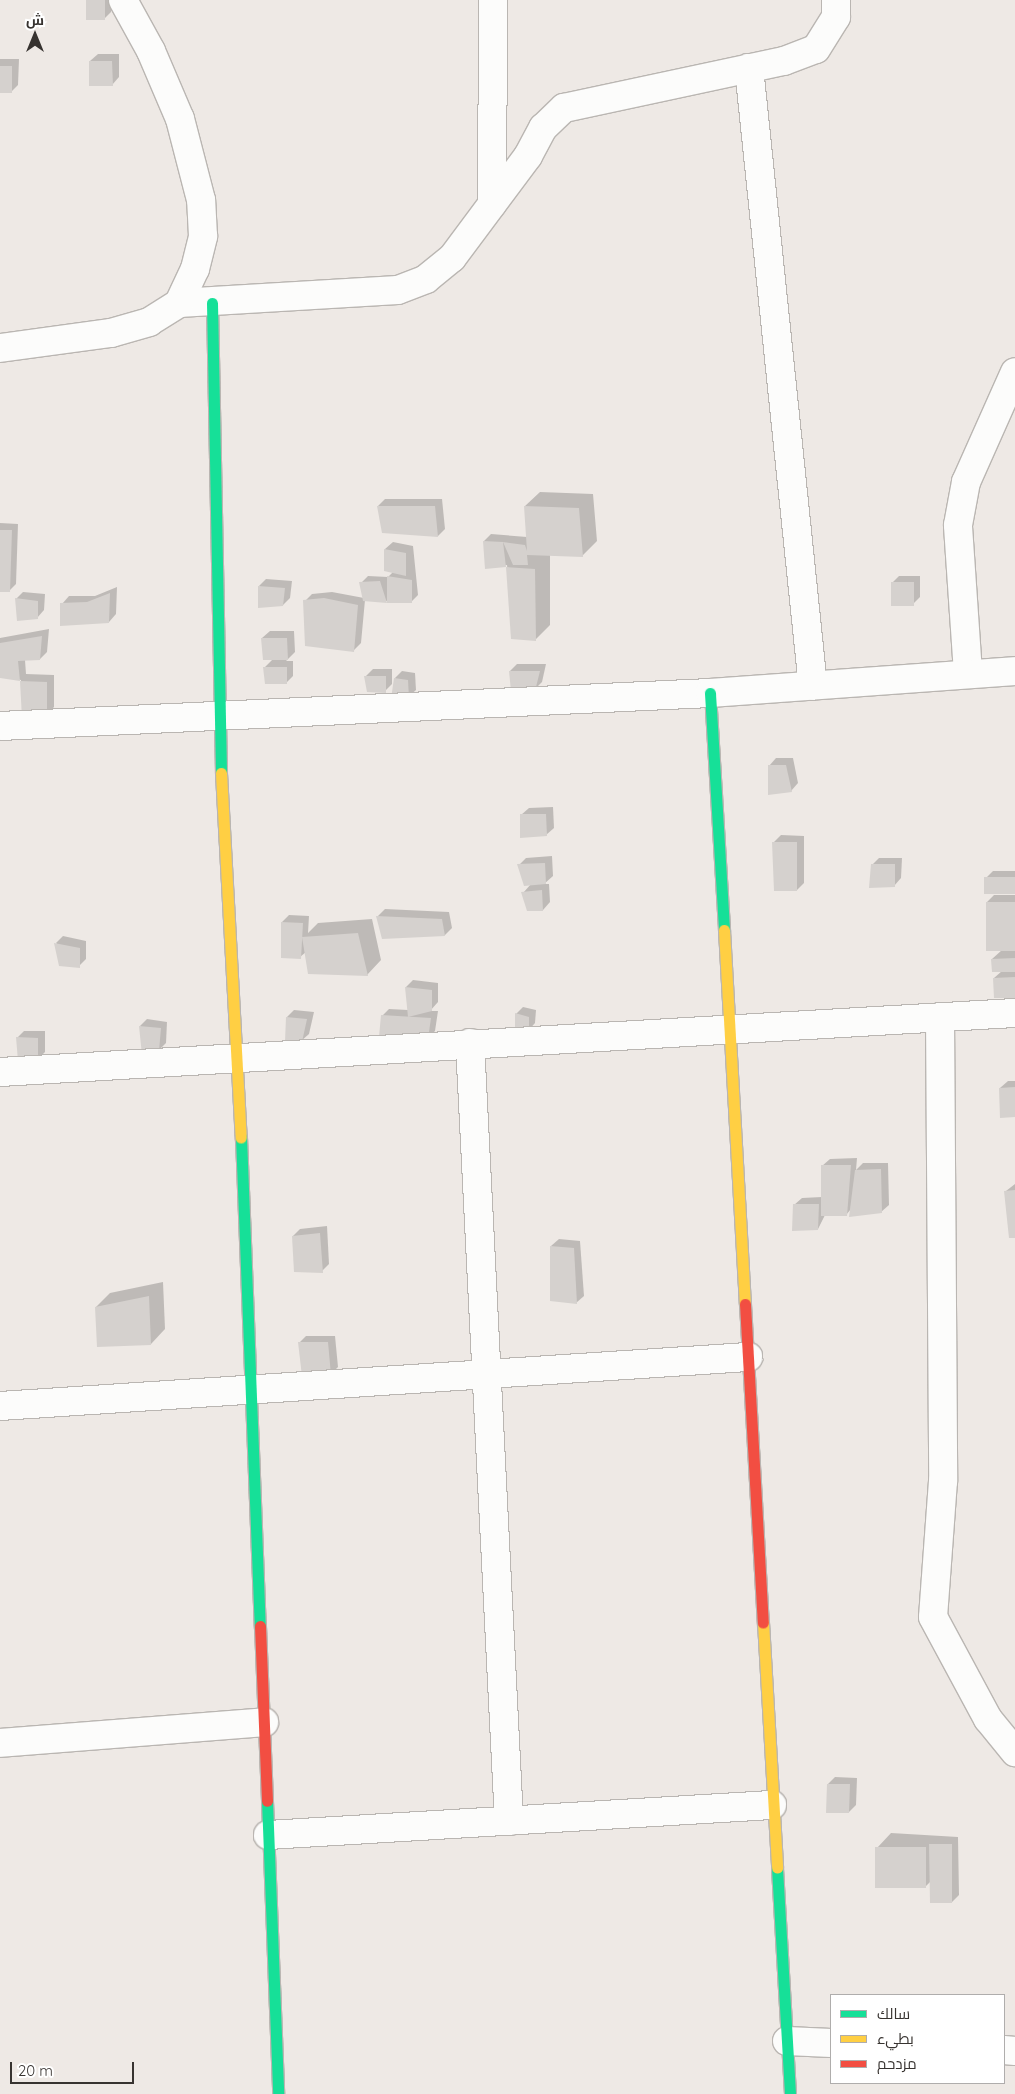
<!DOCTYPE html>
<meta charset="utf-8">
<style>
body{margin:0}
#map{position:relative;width:1015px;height:2094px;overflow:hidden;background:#eee9e5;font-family:Quicksand,Cairo,sans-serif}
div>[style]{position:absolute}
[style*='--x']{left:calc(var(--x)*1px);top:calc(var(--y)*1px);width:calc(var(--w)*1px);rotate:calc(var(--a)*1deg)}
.shadow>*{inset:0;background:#0003}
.building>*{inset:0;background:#d5d1ce}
.roads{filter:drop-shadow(1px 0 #bab6b2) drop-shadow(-1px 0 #bab6b2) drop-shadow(0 1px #bab6b2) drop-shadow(0 -1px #bab6b2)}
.street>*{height:28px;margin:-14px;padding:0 14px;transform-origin:14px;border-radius:14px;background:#fcfcfb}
.fast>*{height:11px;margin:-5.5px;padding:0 5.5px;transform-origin:5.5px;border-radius:5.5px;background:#16e098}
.slow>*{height:11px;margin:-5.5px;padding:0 5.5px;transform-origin:5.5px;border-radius:5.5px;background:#ffcf43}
.jam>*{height:11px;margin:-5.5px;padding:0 5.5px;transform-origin:5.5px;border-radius:5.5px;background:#f24e42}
span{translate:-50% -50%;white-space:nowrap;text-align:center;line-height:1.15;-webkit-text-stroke:5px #fff;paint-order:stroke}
.legend{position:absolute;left:830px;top:1994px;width:175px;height:90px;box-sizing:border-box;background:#fff;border:1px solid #afadac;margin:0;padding:6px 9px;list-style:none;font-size:15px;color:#373330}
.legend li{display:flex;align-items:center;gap:10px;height:25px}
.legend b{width:25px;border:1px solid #afadac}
.north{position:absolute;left:10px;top:10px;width:50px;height:50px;-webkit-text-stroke:4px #fff;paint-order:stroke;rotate:0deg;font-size:14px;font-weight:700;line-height:20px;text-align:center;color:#373330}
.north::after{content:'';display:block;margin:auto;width:18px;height:22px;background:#373330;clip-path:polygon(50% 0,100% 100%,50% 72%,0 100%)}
.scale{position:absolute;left:10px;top:2062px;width:124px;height:22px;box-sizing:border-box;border:2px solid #373330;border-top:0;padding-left:6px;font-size:15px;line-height:18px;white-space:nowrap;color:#373330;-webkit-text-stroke:4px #fff;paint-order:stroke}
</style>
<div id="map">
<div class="shadow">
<i style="clip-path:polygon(88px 0,111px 0,111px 12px,104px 19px)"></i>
<i style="clip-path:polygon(98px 54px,119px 54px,119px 77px,112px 85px,90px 61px)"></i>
<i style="clip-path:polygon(0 59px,19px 59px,18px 85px,11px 92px,0 92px)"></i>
<i style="clip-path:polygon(540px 492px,593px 494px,597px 541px,582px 556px,550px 555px,550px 625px,536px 639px,513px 638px,507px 565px,486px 568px,484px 541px,491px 534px,527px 537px,525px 506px)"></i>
<i style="clip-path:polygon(385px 499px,442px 499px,445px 529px,438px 536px,383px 531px,378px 506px)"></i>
<i style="clip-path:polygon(0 523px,18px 524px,16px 584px,9px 591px,0 591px)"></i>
<i style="clip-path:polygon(393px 542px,413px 546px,418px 595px,411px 602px,365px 600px,361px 643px,354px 650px,305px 601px,312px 594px,332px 592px,364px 598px,361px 583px,368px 576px,388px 577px,393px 572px,385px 549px)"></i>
<i style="clip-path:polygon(899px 576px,920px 576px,920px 597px,913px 604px,892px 583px)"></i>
<i style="clip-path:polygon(266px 579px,292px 581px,290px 598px,283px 605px,259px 586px)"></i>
<i style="clip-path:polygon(117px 587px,116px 614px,109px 622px,62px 604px,69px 596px,95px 596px)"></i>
<i style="clip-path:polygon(23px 592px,45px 594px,44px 610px,37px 618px,16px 599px)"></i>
<i style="clip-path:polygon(49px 629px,47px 652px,40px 659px,25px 660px,26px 674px,54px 675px,54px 707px,46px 715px,23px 717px,21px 680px,0 677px,0 638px)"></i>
<i style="clip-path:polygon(270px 631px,294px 631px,295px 652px,286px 661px,293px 661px,293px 676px,286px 683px,264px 668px,273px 659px,262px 638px)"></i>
<i style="clip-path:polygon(517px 664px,546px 664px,542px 682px,535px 689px,510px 671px)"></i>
<i style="clip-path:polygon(373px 669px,392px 669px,392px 684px,385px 691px,368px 691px,366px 676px)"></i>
<i style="clip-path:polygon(402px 671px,415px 673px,416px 690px,408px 697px,395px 678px)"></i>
<i style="clip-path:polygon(776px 758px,793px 758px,798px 783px,791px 791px,769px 766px)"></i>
<i style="clip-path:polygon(553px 807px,554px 828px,546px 835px,521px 815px,529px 808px)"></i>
<i style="clip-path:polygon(781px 835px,804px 836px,804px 883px,797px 890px,774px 842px)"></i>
<i style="clip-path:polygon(552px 856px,553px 876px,544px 884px,549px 884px,550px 902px,543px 910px,528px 910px,523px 893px,531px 884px,519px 865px,526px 858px)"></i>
<i style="clip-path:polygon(879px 858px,902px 858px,901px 878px,894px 886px,872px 865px)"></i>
<i style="clip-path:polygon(993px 871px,1015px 871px,1015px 892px,986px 878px)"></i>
<i style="clip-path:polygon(994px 895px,1015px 895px,1015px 996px,994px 978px,1002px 971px,992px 959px,1002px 950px,987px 902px)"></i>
<i style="clip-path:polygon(385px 909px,449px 912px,452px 928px,445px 935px,383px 938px,378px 916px)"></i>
<i style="clip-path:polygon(289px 915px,309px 916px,308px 933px,318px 923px,372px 919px,381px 960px,367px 975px,306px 952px,300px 957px,282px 922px)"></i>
<i style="clip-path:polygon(63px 936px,86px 941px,86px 959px,79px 966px,56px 943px)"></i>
<i style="clip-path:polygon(413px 980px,438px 983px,438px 1002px,430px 1011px,438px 1011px,435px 1031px,428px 1038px,382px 1016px,389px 1009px,408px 1010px,406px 987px)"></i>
<i style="clip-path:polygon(523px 1007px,536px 1010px,535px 1023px,528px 1031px,516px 1014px)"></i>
<i style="clip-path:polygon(294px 1010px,314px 1012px,309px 1034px,301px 1041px,287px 1017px)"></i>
<i style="clip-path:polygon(147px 1019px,167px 1022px,166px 1043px,159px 1050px,140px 1026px)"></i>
<i style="clip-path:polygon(24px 1031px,45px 1031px,45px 1052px,38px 1059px,17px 1038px)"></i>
<i style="clip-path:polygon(1008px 1081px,1015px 1081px,1015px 1116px,1000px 1088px)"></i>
<i style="clip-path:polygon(857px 1158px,856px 1170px,863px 1163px,888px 1163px,889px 1205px,881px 1212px,851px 1209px,846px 1215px,825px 1215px,818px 1229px,794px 1205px,802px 1198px,822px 1197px,822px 1166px,830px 1159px)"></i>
<i style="clip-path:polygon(1015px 1184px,1015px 1236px,1006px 1191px)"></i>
<i style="clip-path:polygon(327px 1226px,329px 1264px,322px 1271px,293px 1236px,300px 1229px)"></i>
<i style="clip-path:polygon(559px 1239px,580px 1241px,584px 1296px,576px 1303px,551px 1246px)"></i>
<i style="clip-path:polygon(163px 1282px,165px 1329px,151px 1344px,96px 1307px,110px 1293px)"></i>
<i style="clip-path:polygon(306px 1336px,335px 1336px,338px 1367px,331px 1374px,299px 1343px)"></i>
<i style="clip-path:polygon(835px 1777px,857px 1778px,856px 1805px,849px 1812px,828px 1784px)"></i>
<i style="clip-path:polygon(891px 1833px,958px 1837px,959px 1895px,952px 1902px,931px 1881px,926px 1886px,877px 1848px)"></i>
</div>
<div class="building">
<i style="clip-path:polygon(86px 0,105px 0,105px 20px,86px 20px)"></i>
<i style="clip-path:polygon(89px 61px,112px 61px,113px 86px,89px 86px)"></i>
<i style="clip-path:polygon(0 66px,12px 66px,12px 93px,0 93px)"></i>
<i style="clip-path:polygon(377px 506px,435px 506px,438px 537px,382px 533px)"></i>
<i style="clip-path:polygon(524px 506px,579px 508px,583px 557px,527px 555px,528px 565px,513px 565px,503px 542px,525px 545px,527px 551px)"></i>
<i style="clip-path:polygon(0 530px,12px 530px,10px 592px,0 592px)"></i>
<i style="clip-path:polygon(483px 541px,503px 542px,506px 567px,485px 569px)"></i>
<i style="clip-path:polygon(384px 549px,406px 553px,406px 576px,384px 571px)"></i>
<i style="clip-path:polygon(506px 567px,535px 569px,536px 641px,511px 639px)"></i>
<i style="clip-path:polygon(387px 576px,412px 580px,412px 603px,387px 603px,363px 601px,359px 582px,380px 581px,387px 603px)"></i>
<i style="clip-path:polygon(891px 582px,914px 582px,914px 606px,891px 606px)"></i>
<i style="clip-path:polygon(258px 586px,285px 588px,283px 606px,258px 608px)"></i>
<i style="clip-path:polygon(110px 593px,109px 623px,60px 626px,60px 603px,87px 602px)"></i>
<i style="clip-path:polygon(15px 598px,38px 601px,38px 619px,17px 621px)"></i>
<i style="clip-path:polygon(324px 598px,358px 605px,354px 652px,305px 646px,303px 600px)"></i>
<i style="clip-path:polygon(42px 636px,40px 660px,18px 661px,20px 681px,0 678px,0 643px)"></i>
<i style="clip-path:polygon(261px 638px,287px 638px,288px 660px,263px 660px)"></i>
<i style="clip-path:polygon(263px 667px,287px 667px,287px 684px,265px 684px)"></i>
<i style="clip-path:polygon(509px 671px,540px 671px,535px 691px,511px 691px)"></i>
<i style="clip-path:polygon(364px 676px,386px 676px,386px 693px,367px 692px)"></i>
<i style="clip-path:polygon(394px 678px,408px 680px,409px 698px,391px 699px)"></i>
<i style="clip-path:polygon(20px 681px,47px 682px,47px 716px,22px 718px)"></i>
<i style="clip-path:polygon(768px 765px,786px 765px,792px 792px,768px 795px)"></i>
<i style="clip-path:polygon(520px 814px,546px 814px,547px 836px,520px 838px)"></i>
<i style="clip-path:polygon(772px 842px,797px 842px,797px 891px,774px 891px)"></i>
<i style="clip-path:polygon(545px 863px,546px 884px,524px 886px,517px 864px)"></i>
<i style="clip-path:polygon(871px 864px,895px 864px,895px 887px,869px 888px)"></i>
<i style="clip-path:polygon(984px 877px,1015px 877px,1015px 894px,984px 894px)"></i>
<i style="clip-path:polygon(542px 890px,543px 911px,527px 911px,521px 892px)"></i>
<i style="clip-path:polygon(986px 902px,1015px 902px,1015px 951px,986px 951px)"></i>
<i style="clip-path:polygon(376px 916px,442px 919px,445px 936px,382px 939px)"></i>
<i style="clip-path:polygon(281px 922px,303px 923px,301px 959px,281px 958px)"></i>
<i style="clip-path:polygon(358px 933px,368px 976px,308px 974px,302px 937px)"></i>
<i style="clip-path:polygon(54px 943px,80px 948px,80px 968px,59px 966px)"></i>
<i style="clip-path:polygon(1015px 958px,1015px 972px,992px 972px,991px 959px)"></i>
<i style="clip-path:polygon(1015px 977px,1015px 998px,994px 998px,993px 978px)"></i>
<i style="clip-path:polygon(405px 987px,432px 990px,432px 1011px,408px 1017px)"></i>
<i style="clip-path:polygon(515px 1013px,529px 1017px,529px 1032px,515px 1031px)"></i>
<i style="clip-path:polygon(381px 1015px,431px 1018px,428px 1039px,379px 1037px)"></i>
<i style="clip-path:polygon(286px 1017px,307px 1019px,302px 1042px,285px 1042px)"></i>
<i style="clip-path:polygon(139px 1026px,161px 1028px,159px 1051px,142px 1055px)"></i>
<i style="clip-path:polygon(16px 1037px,38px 1038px,38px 1061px,18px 1061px)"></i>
<i style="clip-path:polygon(1015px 1087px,1015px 1117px,1000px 1118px,999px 1088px)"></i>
<i style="clip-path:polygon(821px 1165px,851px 1165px,847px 1216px,821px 1216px)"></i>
<i style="clip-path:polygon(881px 1169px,882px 1213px,849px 1217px,855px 1170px)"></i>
<i style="clip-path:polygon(1015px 1190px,1015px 1238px,1009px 1238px,1004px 1191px)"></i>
<i style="clip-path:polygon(793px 1204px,819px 1204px,818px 1230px,792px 1231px)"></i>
<i style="clip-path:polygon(320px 1233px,323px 1273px,294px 1272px,292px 1236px)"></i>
<i style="clip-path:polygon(550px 1246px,574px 1248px,577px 1304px,550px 1301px)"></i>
<i style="clip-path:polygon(149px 1296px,151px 1345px,97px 1347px,95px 1307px)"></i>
<i style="clip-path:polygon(298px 1342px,328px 1342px,331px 1375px,303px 1385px)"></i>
<i style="clip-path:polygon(827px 1784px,850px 1784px,849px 1813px,826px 1813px)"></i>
<i style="clip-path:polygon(929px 1844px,952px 1844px,952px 1903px,930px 1903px)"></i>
<i style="clip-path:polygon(875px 1847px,926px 1847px,926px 1888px,875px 1888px)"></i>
</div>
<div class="roads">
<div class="street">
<i style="--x:749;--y:68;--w:621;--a:84.09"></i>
<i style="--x:492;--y:204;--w:204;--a:-89.7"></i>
<i style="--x:179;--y:303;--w:219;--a:-3.4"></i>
<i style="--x:398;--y:290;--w:30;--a:-21"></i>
<i style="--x:426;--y:279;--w:33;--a:-39"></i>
<i style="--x:452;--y:258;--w:127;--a:-53.3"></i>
<i style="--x:528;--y:156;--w:32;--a:-62"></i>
<i style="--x:543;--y:128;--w:29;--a:-44"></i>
<i style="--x:564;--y:108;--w:225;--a:-12.1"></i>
<i style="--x:784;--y:61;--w:34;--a:-21"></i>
<i style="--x:816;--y:49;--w:38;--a:-58"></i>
<i style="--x:836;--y:17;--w:17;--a:-90"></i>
<i style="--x:0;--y:348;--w:112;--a:-7.7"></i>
<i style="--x:111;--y:333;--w:40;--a:-16"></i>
<i style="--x:149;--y:322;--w:36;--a:-32"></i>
<i style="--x:179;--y:303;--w:38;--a:-65"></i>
<i style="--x:195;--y:269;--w:34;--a:-76"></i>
<i style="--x:203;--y:236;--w:36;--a:-93"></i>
<i style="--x:201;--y:200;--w:84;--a:-104.5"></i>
<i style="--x:180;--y:119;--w:74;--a:-113.1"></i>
<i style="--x:151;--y:51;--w:58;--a:-118.8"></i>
<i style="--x:968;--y:673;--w:148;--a:-93.9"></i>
<i style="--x:958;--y:525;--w:44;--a:-79.5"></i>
<i style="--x:966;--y:482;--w:120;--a:-66"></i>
<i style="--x:0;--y:726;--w:711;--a:-2.66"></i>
<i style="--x:710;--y:693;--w:306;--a:-4.1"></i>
<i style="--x:940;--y:1017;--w:464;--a:89.6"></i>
<i style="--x:943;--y:1481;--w:136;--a:94.2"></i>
<i style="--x:933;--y:1617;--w:116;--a:61.7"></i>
<i style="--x:988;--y:1719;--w:43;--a:50.7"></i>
<i style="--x:470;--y:1043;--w:779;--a:87.13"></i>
<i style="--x:0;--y:1072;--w:1017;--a:-3.33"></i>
<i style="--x:0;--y:1406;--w:750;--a:-3.75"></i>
<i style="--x:0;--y:1743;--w:265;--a:-4.5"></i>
<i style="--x:268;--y:1835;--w:505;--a:-3.41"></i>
<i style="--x:787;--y:2041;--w:44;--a:2.6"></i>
<i style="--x:1004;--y:2050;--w:11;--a:5"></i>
</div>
<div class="fast">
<i style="--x:212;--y:303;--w:470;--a:88.9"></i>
<i style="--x:710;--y:693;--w:237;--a:86.6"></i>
<i style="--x:241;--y:1137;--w:489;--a:87.8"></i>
<i style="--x:267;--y:1801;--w:293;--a:87.8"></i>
<i style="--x:777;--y:1868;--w:226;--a:86.7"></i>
</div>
<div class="slow">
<i style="--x:221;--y:773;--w:365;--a:86.9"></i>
<i style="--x:724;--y:930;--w:375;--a:86.8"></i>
<i style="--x:763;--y:1622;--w:246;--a:86.7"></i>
</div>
<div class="jam">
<i style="--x:745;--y:1304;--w:319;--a:86.8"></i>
<i style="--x:260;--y:1626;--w:175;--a:87.7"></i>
</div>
</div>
<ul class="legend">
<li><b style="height:6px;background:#16e098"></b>سالك</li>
<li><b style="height:6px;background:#ffcf43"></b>بطيء</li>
<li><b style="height:6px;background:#f24e42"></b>مزدحم</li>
</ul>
<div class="north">ش</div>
<div class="scale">20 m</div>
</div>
